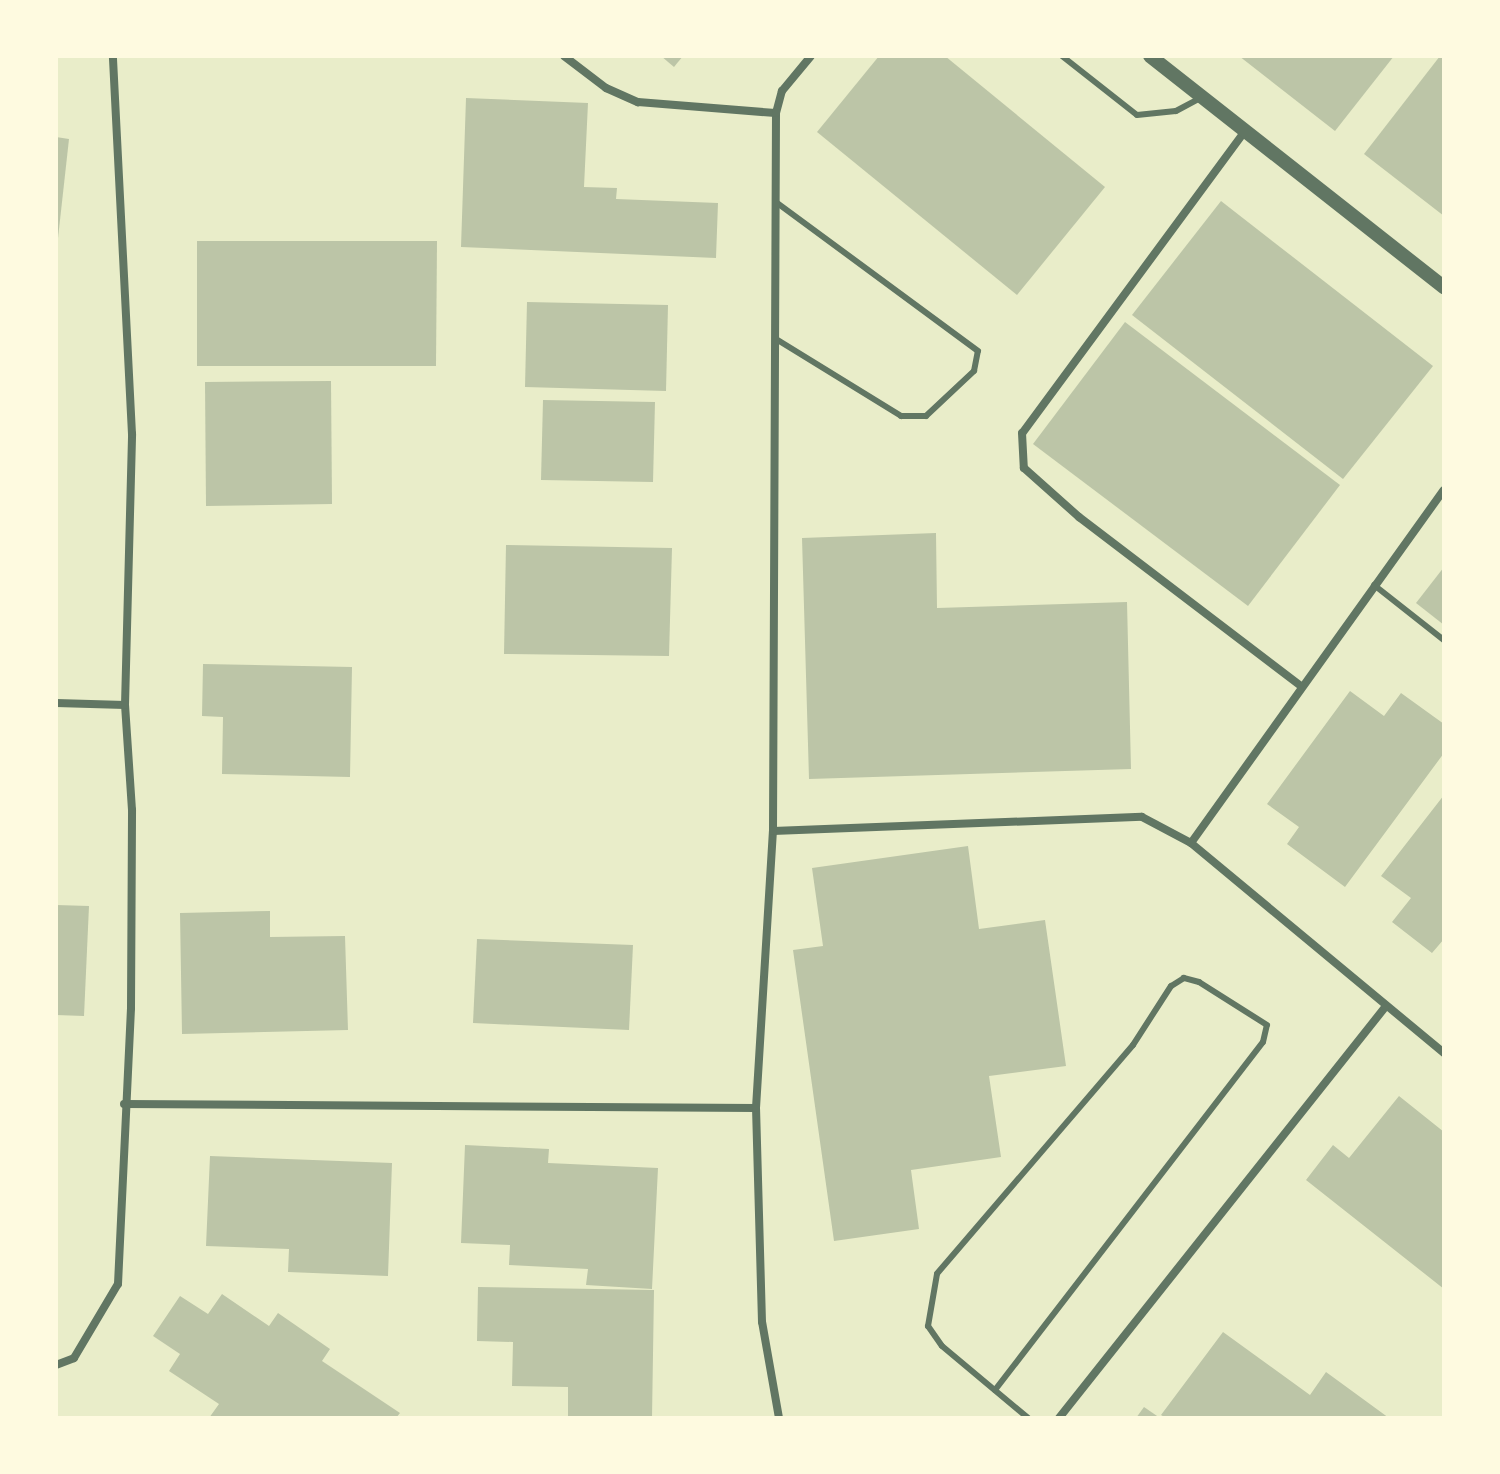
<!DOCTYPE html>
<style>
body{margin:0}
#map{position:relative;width:1500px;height:1474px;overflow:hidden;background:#e9edc9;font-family:Helvetica,sans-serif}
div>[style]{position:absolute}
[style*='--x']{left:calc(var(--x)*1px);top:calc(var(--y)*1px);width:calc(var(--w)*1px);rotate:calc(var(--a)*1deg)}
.building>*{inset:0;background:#bcc5a7}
.service>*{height:6px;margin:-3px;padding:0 3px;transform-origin:3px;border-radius:3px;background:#617663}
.minor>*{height:8px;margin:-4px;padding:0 4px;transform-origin:4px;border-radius:4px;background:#617663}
.tertiary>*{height:14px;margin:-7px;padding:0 7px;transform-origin:7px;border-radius:7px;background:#617663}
span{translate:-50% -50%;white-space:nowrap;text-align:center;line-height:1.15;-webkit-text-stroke:8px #fefae0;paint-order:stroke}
.frame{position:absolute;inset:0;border:58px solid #fefae0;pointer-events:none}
</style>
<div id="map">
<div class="building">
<i style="clip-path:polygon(661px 56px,683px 56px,674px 67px)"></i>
<i style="clip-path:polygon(879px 56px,945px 56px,1105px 187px,1017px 295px,817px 132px)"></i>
<i style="clip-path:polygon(1239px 56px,1394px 56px,1335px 131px)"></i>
<i style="clip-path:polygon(1440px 56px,1444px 56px,1444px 216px,1364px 154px)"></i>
<i style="clip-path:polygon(466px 98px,588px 103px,584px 187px,617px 188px,616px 199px,718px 203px,716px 258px,461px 247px)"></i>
<i style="clip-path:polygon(56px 137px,69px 139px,58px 238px,56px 238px)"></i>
<i style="clip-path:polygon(1221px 201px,1433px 366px,1343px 479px,1132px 315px)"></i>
<i style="clip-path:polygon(197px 241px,437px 241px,436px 366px,197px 366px)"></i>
<i style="clip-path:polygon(527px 302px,668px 305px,666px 391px,525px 387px)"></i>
<i style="clip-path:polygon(1125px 322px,1340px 485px,1248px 606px,1033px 444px)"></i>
<i style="clip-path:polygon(331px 381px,332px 504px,206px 506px,205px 382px)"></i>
<i style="clip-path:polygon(543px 400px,655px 402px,653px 482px,541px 480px)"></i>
<i style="clip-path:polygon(936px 533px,937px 608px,1127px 602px,1131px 769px,809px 779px,802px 538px)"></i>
<i style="clip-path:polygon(506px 545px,672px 548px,669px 656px,504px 654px)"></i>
<i style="clip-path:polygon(1444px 567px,1444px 625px,1416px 603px)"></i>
<i style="clip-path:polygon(203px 664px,352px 667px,350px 777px,222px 774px,223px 717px,202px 716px)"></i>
<i style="clip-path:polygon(1350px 691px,1384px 716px,1401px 693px,1444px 724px,1444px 753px,1345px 887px,1287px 844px,1299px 827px,1267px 804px)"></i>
<i style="clip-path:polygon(1444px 795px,1444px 939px,1432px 953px,1392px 922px,1411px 898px,1381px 876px)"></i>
<i style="clip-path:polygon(968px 846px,979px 929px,1045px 920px,1066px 1066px,989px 1076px,1001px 1157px,911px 1170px,919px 1229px,834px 1241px,793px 950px,823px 946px,812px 868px)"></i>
<i style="clip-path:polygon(56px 905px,89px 906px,84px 1016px,56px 1015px)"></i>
<i style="clip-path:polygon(270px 911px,270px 937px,345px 936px,348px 1030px,182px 1034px,180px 913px)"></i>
<i style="clip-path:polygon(477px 939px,633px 945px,629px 1030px,473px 1023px)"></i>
<i style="clip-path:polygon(1399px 1096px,1444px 1132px,1444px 1289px,1306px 1180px,1333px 1145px,1349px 1158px)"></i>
<i style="clip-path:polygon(465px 1145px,549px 1149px,548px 1163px,658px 1168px,652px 1289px,586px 1285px,588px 1269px,509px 1265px,510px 1245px,461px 1243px)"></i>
<i style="clip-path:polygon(210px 1156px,392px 1163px,388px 1276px,288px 1272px,289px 1249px,206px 1246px)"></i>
<i style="clip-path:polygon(478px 1287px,654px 1290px,652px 1418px,568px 1418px,568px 1387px,512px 1386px,513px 1342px,477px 1341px)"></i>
<i style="clip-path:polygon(222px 1294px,269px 1326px,278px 1313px,330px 1349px,322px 1361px,400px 1413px,396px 1418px,209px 1418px,219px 1404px,169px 1371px,180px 1354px,153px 1336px,180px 1296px,208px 1314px)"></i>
<i style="clip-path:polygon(1223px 1332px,1310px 1395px,1326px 1372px,1389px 1418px,1166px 1418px,1161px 1415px)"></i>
<i style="clip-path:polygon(1144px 1407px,1160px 1418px,1136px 1418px)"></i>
</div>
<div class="service">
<i style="--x:1062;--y:56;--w:95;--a:38.2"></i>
<i style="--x:1137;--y:115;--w:39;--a:-6"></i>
<i style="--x:1176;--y:111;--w:30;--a:-28"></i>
<i style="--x:776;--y:339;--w:147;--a:31.6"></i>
<i style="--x:901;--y:416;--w:25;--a:0"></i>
<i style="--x:926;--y:416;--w:66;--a:-43.2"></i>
<i style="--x:974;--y:371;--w:20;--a:-79"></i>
<i style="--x:978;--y:351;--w:251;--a:-143.6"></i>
<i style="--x:1374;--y:585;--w:89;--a:38.2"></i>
<i style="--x:995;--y:1390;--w:439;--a:-52.4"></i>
<i style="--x:1263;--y:1042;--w:17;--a:-77"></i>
<i style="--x:1267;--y:1025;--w:80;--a:-147.7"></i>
<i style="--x:1199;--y:982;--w:16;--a:-165"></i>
<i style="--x:1184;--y:978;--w:15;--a:148"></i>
<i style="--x:1171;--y:986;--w:70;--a:122.8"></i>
<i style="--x:1133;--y:1045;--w:301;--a:130.6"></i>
<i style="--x:937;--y:1274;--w:53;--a:99.8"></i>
<i style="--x:928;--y:1326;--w:24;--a:55"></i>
<i style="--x:942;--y:1346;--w:112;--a:39.9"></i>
</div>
<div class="minor">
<i style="--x:564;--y:56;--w:53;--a:37.3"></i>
<i style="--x:606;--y:88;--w:35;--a:24"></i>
<i style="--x:638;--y:102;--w:138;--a:4.6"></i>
<i style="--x:1245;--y:131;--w:375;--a:126.4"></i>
<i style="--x:1022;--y:433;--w:35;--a:87"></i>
<i style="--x:1024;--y:468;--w:74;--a:41.7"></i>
<i style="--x:1079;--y:517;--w:280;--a:37.3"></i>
<i style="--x:56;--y:703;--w:69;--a:1.7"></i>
<i style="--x:773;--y:831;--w:369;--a:-2.2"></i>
<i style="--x:1142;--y:817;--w:55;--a:28"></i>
<i style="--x:1191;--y:843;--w:329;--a:39.7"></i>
<i style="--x:1191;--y:843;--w:434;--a:-54.4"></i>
<i style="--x:124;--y:1104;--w:632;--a:0.36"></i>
<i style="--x:56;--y:1365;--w:19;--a:-21"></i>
<i style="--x:74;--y:1358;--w:86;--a:-59.3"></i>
<i style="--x:118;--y:1284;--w:276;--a:-87.3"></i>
<i style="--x:131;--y:1008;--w:198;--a:-89.7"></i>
<i style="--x:132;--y:810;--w:105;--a:-93.8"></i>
<i style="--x:125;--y:705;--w:271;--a:-88.5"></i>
<i style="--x:132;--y:434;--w:378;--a:-92.9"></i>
<i style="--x:779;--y:1418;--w:97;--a:-100"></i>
<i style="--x:762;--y:1322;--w:214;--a:-91.6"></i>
<i style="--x:756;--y:1108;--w:278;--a:-86.5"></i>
<i style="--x:773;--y:831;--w:718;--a:-89.76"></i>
<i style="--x:776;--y:113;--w:23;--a:-75"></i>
<i style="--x:782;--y:91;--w:45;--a:-50.4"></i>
<i style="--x:1059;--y:1418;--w:526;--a:-51.56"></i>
</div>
<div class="tertiary">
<i style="--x:1150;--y:56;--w:374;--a:38.2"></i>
</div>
<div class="frame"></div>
</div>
